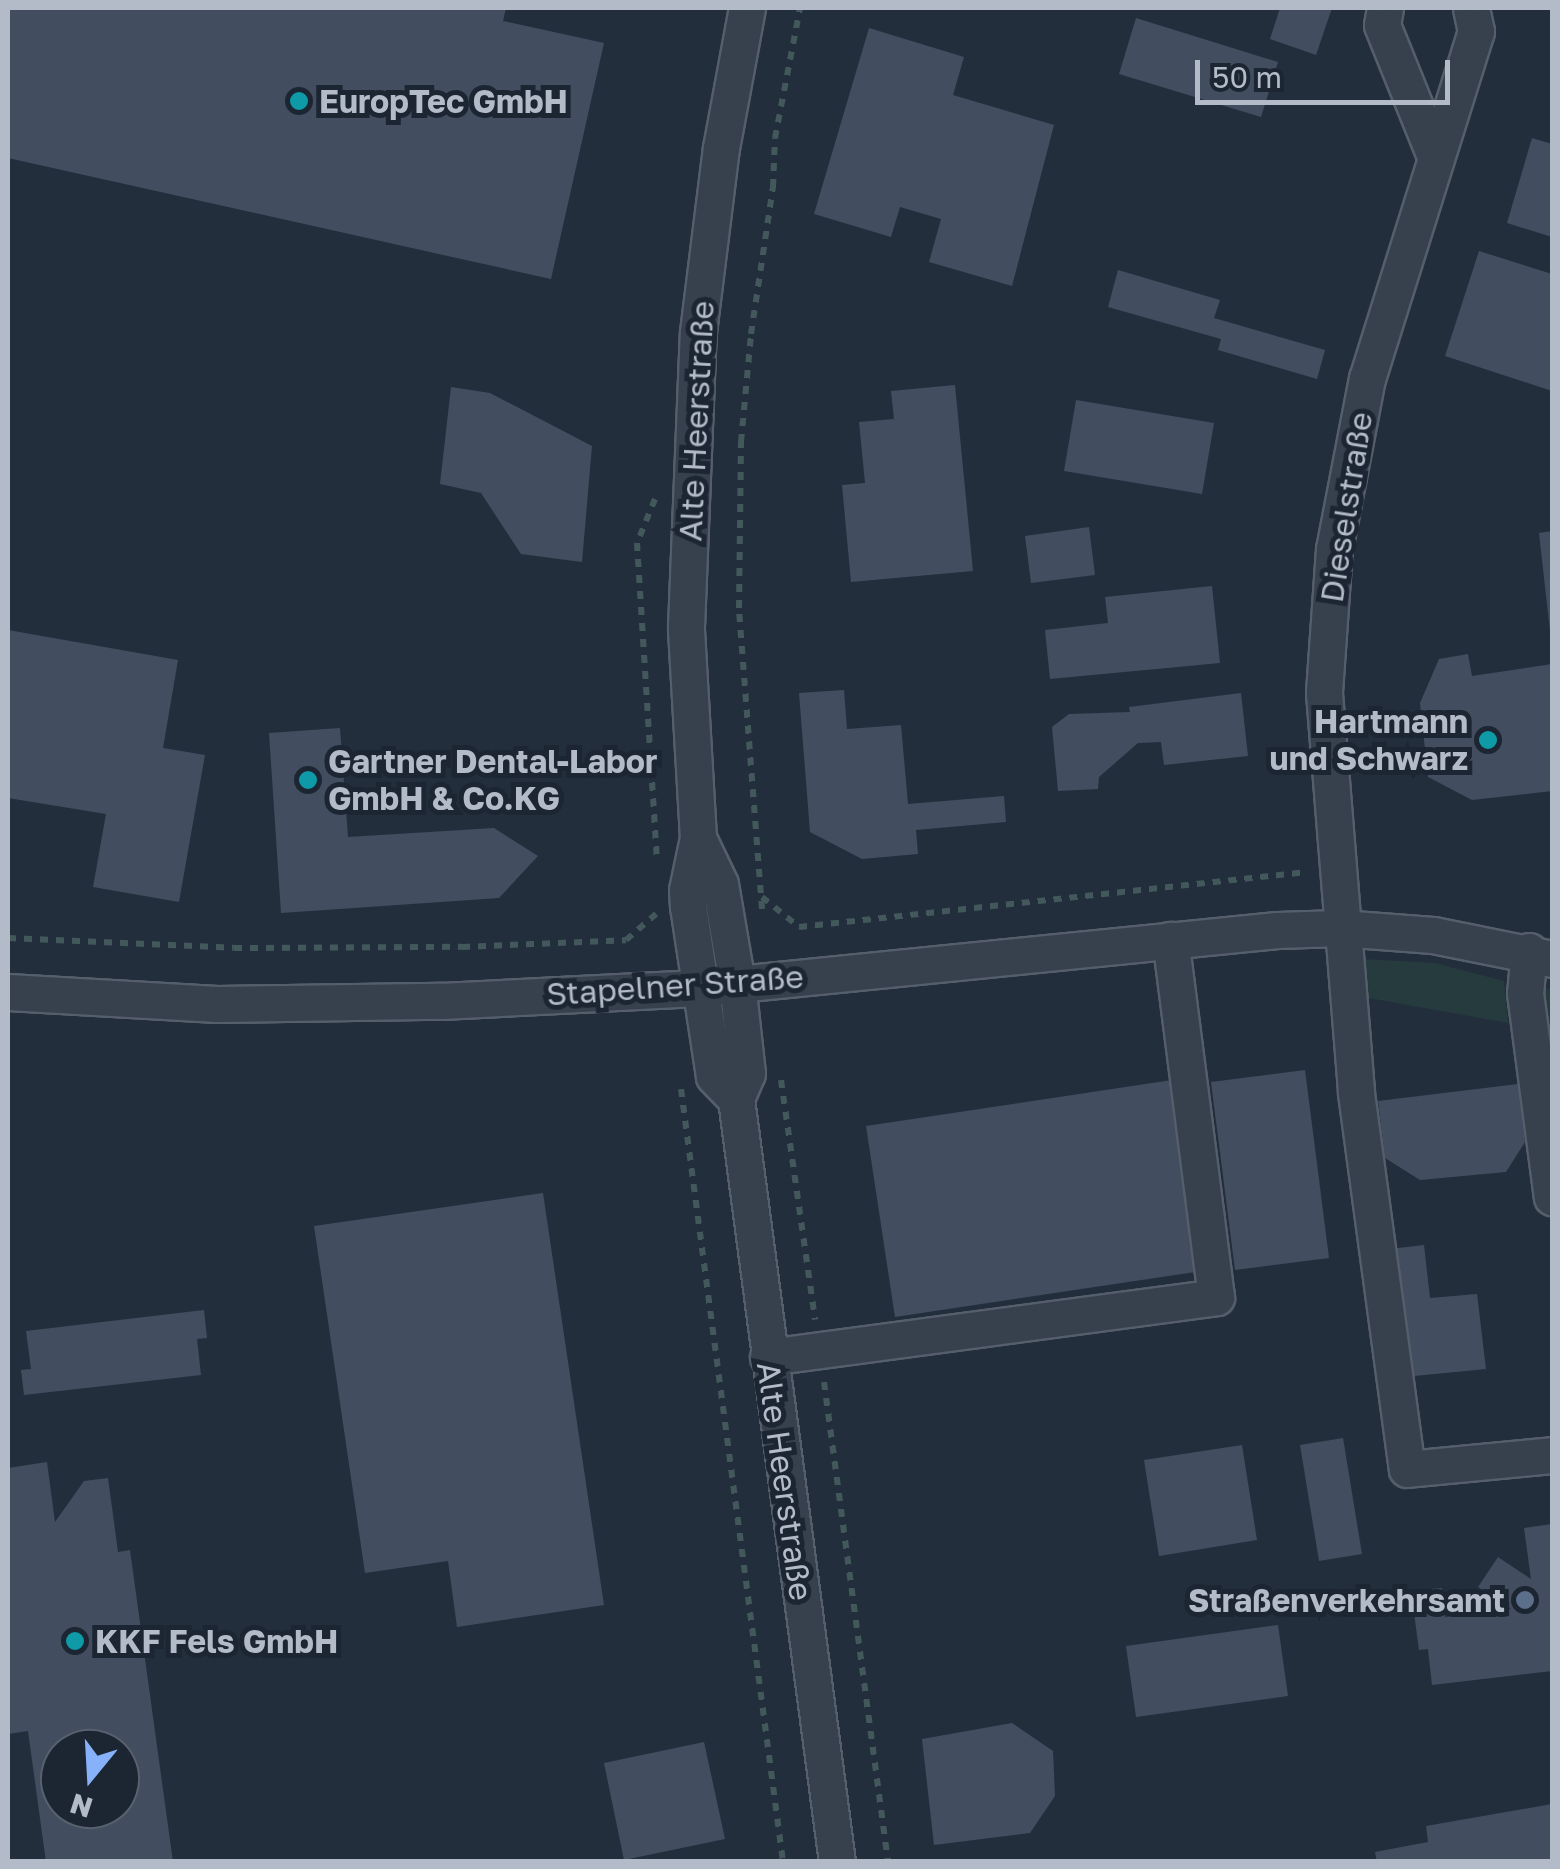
<!DOCTYPE html>
<meta charset="utf-8">
<style>
body{margin:0}
#map{position:relative;width:1560px;height:1869px;overflow:hidden;background:#232e3d;font-family:"Golos Text",sans-serif}
div>[style]{position:absolute}
[style*='--x']{left:calc(var(--x)*1px);top:calc(var(--y)*1px);width:calc(var(--w)*1px);rotate:calc(var(--a)*1deg)}
.green>*{inset:0;background:#253b3e}
.building>*{inset:0;background:#424d5f}
.path>*{height:6px;margin-top:-3px;transform-origin:0;background:repeating-linear-gradient(90deg,#43585b 0 8px,transparent 0 16px)}
.roads{filter:drop-shadow(2px 0 #555e6b) drop-shadow(-2px 0 #555e6b) drop-shadow(0 2px #555e6b) drop-shadow(0 -2px #555e6b)}
.minor>*{height:35px;margin:-17.5px;padding:0 17.5px;transform-origin:17.5px;border-radius:17.5px;background:#37404d}
.dots>*{width:28px;height:28px;translate:-50% -50%;box-sizing:border-box;border:5px solid #1c2532;border-radius:50%}
span{translate:-50% -50%;white-space:nowrap;text-align:center;line-height:1.15;-webkit-text-stroke:10px #1c2532;paint-order:stroke}
.poi-label{font-size:32px;color:#b3bbc8;font-weight:700}
.left{translate:0 -50%;text-align:left}
.right{translate:-100% -50%;text-align:right}
.street-label{font-size:32px;color:#b3bbc8}
.frame{position:absolute;inset:0;border:10px solid #b3bbc8;pointer-events:none}
.north{position:absolute;left:40px;top:1729px;width:100px;height:100px;box-sizing:border-box;background:#1c2532;border:2px solid #58616e;border-radius:50%;rotate:198deg;font-size:28px;font-weight:700;line-height:40px;text-align:center;color:#b3bbc8}
.north::after{content:'';display:block;margin:auto;width:35px;height:45px;background:#87b1f9;clip-path:polygon(50% 0,100% 100%,50% 72%,0 100%)}
.scale{position:absolute;left:1195px;top:60px;width:255px;height:45px;box-sizing:border-box;border:5px solid #b3bbc8;border-top:0;padding-left:12px;font-size:30px;line-height:35px;white-space:nowrap;color:#b3bbc8;-webkit-text-stroke:8px #1c2532;paint-order:stroke}
</style>
<div id="map">
<div class="green">
<i style="clip-path:polygon(1361px 959px,1435px 963px,1504px 981px,1508px 1023px,1363px 997px)"></i>
<i style="clip-path:polygon(1542px 986px,1552px 990px,1552px 1124px,1536px 1019px)"></i>
</div>
<div class="building">
<i style="clip-path:polygon(8px 8px,506px 8px,503px 21px,604px 43px,551px 279px,8px 158px)"></i>
<i style="clip-path:polygon(1280px 8px,1332px 8px,1316px 55px,1270px 39px)"></i>
<i style="clip-path:polygon(1136px 18px,1278px 62px,1261px 117px,1119px 74px)"></i>
<i style="clip-path:polygon(869px 28px,964px 57px,953px 95px,1054px 125px,1012px 286px,929px 262px,941px 219px,900px 207px,891px 237px,814px 214px)"></i>
<i style="clip-path:polygon(1532px 138px,1552px 144px,1552px 237px,1507px 223px)"></i>
<i style="clip-path:polygon(1479px 251px,1552px 274px,1552px 391px,1445px 356px)"></i>
<i style="clip-path:polygon(1118px 270px,1220px 300px,1214px 318px,1325px 350px,1317px 379px,1218px 350px,1221px 339px,1108px 307px)"></i>
<i style="clip-path:polygon(955px 385px,973px 571px,851px 582px,842px 485px,865px 483px,859px 422px,894px 419px,891px 391px)"></i>
<i style="clip-path:polygon(451px 387px,490px 393px,592px 446px,582px 562px,521px 554px,481px 493px,440px 484px)"></i>
<i style="clip-path:polygon(1076px 400px,1214px 423px,1202px 494px,1064px 471px)"></i>
<i style="clip-path:polygon(1089px 527px,1095px 575px,1031px 583px,1025px 536px)"></i>
<i style="clip-path:polygon(1552px 531px,1552px 631px,1550px 631px,1539px 533px)"></i>
<i style="clip-path:polygon(1212px 586px,1220px 663px,1050px 679px,1045px 630px,1108px 623px,1105px 597px)"></i>
<i style="clip-path:polygon(8px 630px,178px 660px,163px 748px,205px 755px,179px 902px,93px 887px,106px 814px,8px 798px)"></i>
<i style="clip-path:polygon(1468px 654px,1472px 676px,1552px 664px,1552px 791px,1472px 800px,1428px 777px,1420px 703px,1439px 659px)"></i>
<i style="clip-path:polygon(844px 690px,847px 729px,901px 725px,908px 804px,1004px 796px,1006px 822px,916px 830px,918px 854px,862px 859px,810px 832px,799px 693px)"></i>
<i style="clip-path:polygon(1241px 693px,1248px 756px,1164px 765px,1161px 742px,1138px 743px,1099px 777px,1098px 789px,1058px 791px,1052px 727px,1069px 714px,1130px 712px,1129px 707px)"></i>
<i style="clip-path:polygon(340px 728px,348px 837px,494px 828px,538px 856px,499px 898px,281px 913px,269px 733px)"></i>
<i style="clip-path:polygon(1305px 1070px,1329px 1258px,1235px 1270px,1211px 1082px)"></i>
<i style="clip-path:polygon(1172px 1080px,1202px 1271px,895px 1317px,866px 1126px)"></i>
<i style="clip-path:polygon(1518px 1084px,1525px 1142px,1506px 1172px,1420px 1180px,1385px 1158px,1378px 1101px)"></i>
<i style="clip-path:polygon(543px 1193px,604px 1605px,457px 1627px,448px 1561px,365px 1573px,314px 1226px)"></i>
<i style="clip-path:polygon(1424px 1245px,1430px 1298px,1477px 1294px,1486px 1369px,1404px 1377px,1390px 1249px)"></i>
<i style="clip-path:polygon(204px 1310px,207px 1338px,197px 1339px,201px 1375px,24px 1395px,21px 1370px,31px 1369px,26px 1331px)"></i>
<i style="clip-path:polygon(1343px 1438px,1362px 1554px,1319px 1561px,1300px 1445px)"></i>
<i style="clip-path:polygon(1242px 1445px,1257px 1540px,1159px 1556px,1144px 1460px)"></i>
<i style="clip-path:polygon(evenodd,47px 1462px,55px 1522px,84px 1481px,108px 1478px,118px 1552px,130px 1550px,173px 1862px,46px 1862px,28px 1731px,8px 1734px,8px 1468px,47px 1462px,60px 1749px,120px 1749px,120px 1809px,60px 1809px,60px 1749px)"></i>
<i style="clip-path:polygon(1552px 1524px,1552px 1671px,1432px 1685px,1428px 1649px,1419px 1650px,1411px 1591px,1442px 1588px,1445px 1617px,1511px 1609px,1478px 1587px,1498px 1557px,1531px 1579px,1524px 1528px)"></i>
<i style="clip-path:polygon(1278px 1625px,1288px 1696px,1136px 1717px,1126px 1646px)"></i>
<i style="clip-path:polygon(1012px 1723px,1053px 1751px,1055px 1796px,1030px 1833px,934px 1845px,922px 1739px)"></i>
<i style="clip-path:polygon(704px 1742px,725px 1839px,624px 1860px,604px 1763px)"></i>
<i style="clip-path:polygon(1552px 1804px,1552px 1862px,1377px 1862px,1375px 1852px,1428px 1842px,1426px 1826px)"></i>
</div>
<div class="path">
<i style="--x:655;--y:499;--w:48;--a:112.2"></i>
<i style="--x:637;--y:543;--w:315;--a:86.4"></i>
<i style="--x:762;--y:897;--w:48;--a:39"></i>
<i style="--x:799;--y:927;--w:511;--a:-6.18"></i>
<i style="--x:762;--y:909;--w:302;--a:-94.4"></i>
<i style="--x:739;--y:608;--w:166;--a:-89.3"></i>
<i style="--x:741;--y:442;--w:108;--a:-84.7"></i>
<i style="--x:751;--y:334;--w:149;--a:-81.5"></i>
<i style="--x:773;--y:187;--w:49;--a:-87.7"></i>
<i style="--x:775;--y:138;--w:132;--a:-79.1"></i>
<i style="--x:8;--y:938;--w:226;--a:2.5"></i>
<i style="--x:234;--y:948;--w:228;--a:-0.3"></i>
<i style="--x:462;--y:947;--w:164;--a:-2.4"></i>
<i style="--x:626;--y:940;--w:40;--a:-41"></i>
<i style="--x:781;--y:1080;--w:242;--a:81.9"></i>
<i style="--x:681;--y:1089;--w:780;--a:82.48"></i>
<i style="--x:824;--y:1382;--w:484;--a:82.4"></i>
</div>
<div class="roads">
<div class="minor">
<i style="--x:1385;--y:8;--w:17;--a:100"></i>
<i style="--x:1382;--y:25;--w:141;--a:68"></i>
<i style="--x:1471;--y:8;--w:24;--a:78"></i>
<i style="--x:1476;--y:31;--w:364;--a:107.4"></i>
<i style="--x:1367;--y:378;--w:174;--a:100.9"></i>
<i style="--x:1334;--y:549;--w:144;--a:94"></i>
<i style="--x:1324;--y:693;--w:401;--a:85.4"></i>
<i style="--x:1356;--y:1093;--w:379;--a:82.3"></i>
<i style="--x:1407;--y:1469;--w:146;--a:-5.5"></i>
<i style="--x:698;--y:838;--w:51;--a:64.4"></i>
<i style="--x:720;--y:884;--w:100;--a:80.3"></i>
<i style="--x:737;--y:983;--w:91;--a:83.7"></i>
<i style="--x:747;--y:1073;--w:28;--a:113"></i>
<i style="--x:736;--y:1099;--w:770;--a:82.46"></i>
<i style="--x:1529;--y:951;--w:42;--a:95.4"></i>
<i style="--x:1525;--y:993;--w:206;--a:82.5"></i>
<i style="--x:8;--y:992;--w:209;--a:3.3"></i>
<i style="--x:217;--y:1004;--w:224;--a:-0.8"></i>
<i style="--x:441;--y:1001;--w:257;--a:-2.9"></i>
<i style="--x:698;--y:988;--w:582;--a:-5.72"></i>
<i style="--x:1277;--y:930;--w:63;--a:-1.8"></i>
<i style="--x:1340;--y:928;--w:93;--a:4.3"></i>
<i style="--x:1433;--y:935;--w:121;--a:11.4"></i>
<i style="--x:736;--y:1099;--w:32;--a:-134"></i>
<i style="--x:714;--y:1076;--w:171;--a:-98.7"></i>
<i style="--x:688;--y:907;--w:17;--a:-93"></i>
<i style="--x:687;--y:890;--w:53;--a:-78.1"></i>
<i style="--x:698;--y:838;--w:211;--a:-93.3"></i>
<i style="--x:686;--y:627;--w:295;--a:-87.7"></i>
<i style="--x:698;--y:332;--w:185;--a:-82.9"></i>
<i style="--x:721;--y:148;--w:142;--a:-79.5"></i>
<i style="--x:768;--y:1357;--w:452;--a:-7.6"></i>
<i style="--x:1216;--y:1297;--w:360;--a:-97.3"></i>
</div>
</div>
<div class="dots">
<i style="left:299px;top:101px;background:#0f9aa8"></i>
<i style="left:1488px;top:740px;background:#0f9aa8"></i>
<i style="left:308px;top:780px;background:#0f9aa8"></i>
<i style="left:1525px;top:1600px;background:#5c6f8a"></i>
<i style="left:75px;top:1641px;background:#0f9aa8"></i>
</div>
<div class="poi-label">
<span class="left" style="left:319px;top:101px">EuropTec GmbH</span>
<span class="right" style="left:1468px;top:740px">Hartmann<br>und Schwarz</span>
<span class="left" style="left:328px;top:780px">Gartner Dental-Labor<br>GmbH &amp; Co.KG</span>
<span class="right" style="left:1505px;top:1600px">Straßenverkehrsamt</span>
<span class="left" style="left:95px;top:1641px">KKF Fels GmbH</span>
</div>
<div class="street-label">
<span style="left:696px;top:421px;rotate:-87deg">Alte Heerstraße</span>
<span style="left:1346px;top:507px;rotate:-81deg">Dieselstraße</span>
<span style="left:675px;top:985px;rotate:-4deg">Stapelner Straße</span>
<span style="left:785px;top:1481px;rotate:82deg">Alte Heerstraße</span>
</div>
<div class="frame"></div>
<div class="north">N</div>
<div class="scale">50 m</div>
</div>
